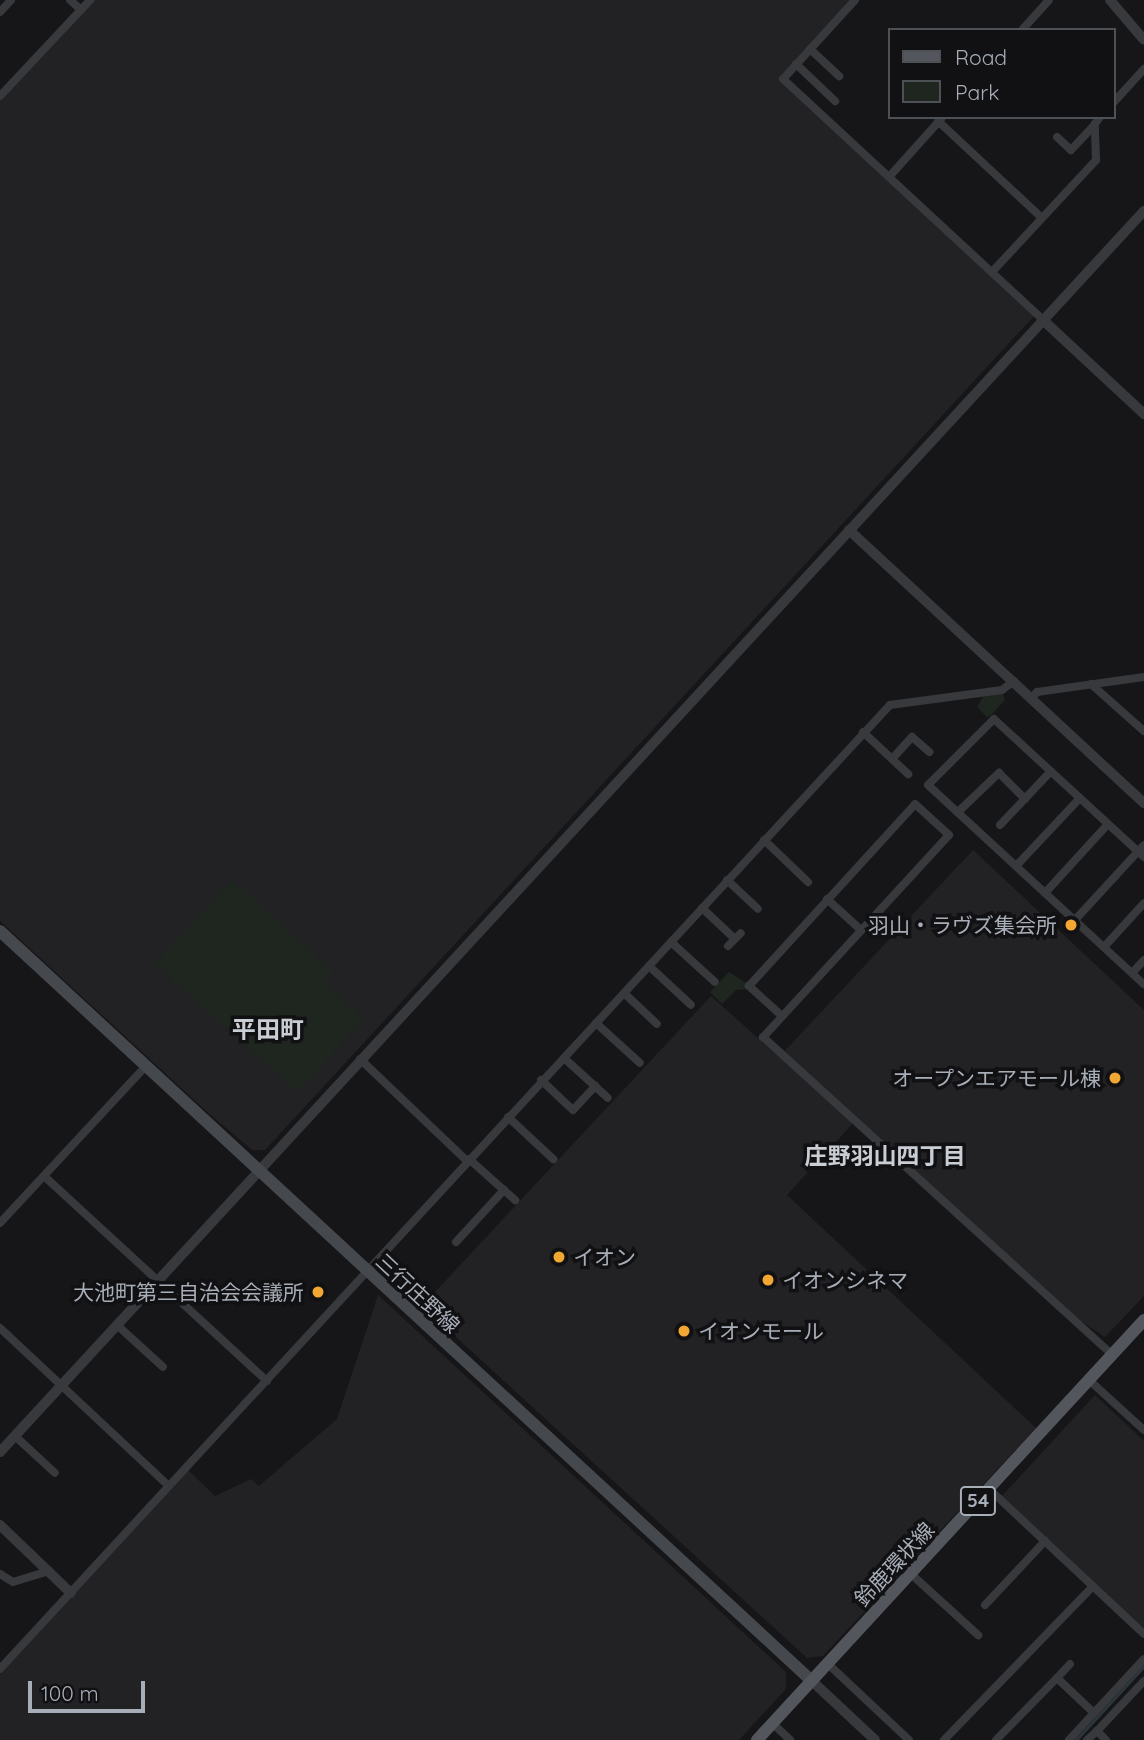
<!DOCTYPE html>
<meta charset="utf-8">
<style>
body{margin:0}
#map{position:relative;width:1144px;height:1740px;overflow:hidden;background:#161618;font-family:Quicksand,"Noto Sans JP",sans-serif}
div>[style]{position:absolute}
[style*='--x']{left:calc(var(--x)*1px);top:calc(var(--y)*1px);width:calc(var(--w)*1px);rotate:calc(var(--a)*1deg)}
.built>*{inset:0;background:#222225}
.green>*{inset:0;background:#1e261f}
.stream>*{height:2.5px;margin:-1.25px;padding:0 1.25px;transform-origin:1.25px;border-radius:1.25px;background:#2c363c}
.minor>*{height:8px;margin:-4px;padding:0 4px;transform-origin:4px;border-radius:4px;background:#37393d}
.tertiary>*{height:10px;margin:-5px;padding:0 5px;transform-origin:5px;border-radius:5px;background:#37393d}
.secondary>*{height:12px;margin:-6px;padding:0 6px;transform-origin:6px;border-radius:6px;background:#45484d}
.primary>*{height:12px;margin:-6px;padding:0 6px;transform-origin:6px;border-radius:6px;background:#53565c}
.dots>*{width:19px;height:19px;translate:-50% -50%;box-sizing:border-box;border:4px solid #111113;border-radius:50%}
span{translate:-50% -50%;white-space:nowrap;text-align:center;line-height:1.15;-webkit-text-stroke:7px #111113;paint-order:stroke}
.shield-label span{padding:2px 5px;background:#111113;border:2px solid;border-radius:5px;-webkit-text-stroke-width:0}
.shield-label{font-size:19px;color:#a8aeb8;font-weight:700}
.poi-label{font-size:21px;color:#a8aeb8}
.right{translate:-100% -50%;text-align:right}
.left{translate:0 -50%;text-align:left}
.street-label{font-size:21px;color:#a8aeb8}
.neighbourhood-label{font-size:23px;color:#c9cdd4;font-weight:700}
.quarter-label{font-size:24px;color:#c9cdd4;font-weight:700}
.legend{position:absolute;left:888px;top:28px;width:228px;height:91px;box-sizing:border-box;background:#111113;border:2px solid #4d5055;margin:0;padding:9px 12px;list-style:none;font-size:21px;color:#a8aeb8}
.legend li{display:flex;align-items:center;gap:14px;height:35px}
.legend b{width:35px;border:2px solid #4d5055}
.scale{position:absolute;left:28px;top:1681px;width:117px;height:32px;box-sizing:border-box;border:4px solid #a8aeb8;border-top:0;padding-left:9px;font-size:21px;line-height:24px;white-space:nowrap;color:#a8aeb8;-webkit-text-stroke:5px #111113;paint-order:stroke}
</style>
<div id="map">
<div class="built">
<i style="clip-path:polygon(93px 0,852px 0,778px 80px,1034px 316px,265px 1150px,252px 1150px,205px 1110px,0 921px,0 101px)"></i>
<i style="clip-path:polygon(973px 850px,1144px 1010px,1144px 1296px,1105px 1337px,1075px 1317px,857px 1119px,787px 1195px,1036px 1428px,823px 1656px,807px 1658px,422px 1306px,711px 996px,779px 1057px)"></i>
<i style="clip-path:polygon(378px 1295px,786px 1672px,786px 1689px,739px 1740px,0 1740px,0 1675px,188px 1470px,215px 1496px,251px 1479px,259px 1486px,337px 1419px)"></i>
<i style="clip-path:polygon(1095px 1395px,1144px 1441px,1144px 1629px,1001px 1497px)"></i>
</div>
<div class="green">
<i style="clip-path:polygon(1002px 692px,1005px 700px,991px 715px,987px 717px,977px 707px,985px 694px)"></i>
<i style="clip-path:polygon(232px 880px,334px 972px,325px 983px,364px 1018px,298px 1092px,155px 964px)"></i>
<i style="clip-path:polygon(729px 972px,746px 983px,747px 989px,736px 990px,722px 1004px,710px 992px)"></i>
</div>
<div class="stream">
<i style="--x:1076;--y:1740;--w:100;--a:-47.4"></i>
</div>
<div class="minor">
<i style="--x:70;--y:0;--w:15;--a:42"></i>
<i style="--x:855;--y:0;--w:107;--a:132.3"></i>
<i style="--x:783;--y:79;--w:356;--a:42.8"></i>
<i style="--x:0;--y:12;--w:16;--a:-47"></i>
<i style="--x:1022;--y:30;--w:40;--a:-48"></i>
<i style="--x:810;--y:49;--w:40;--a:43"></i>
<i style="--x:796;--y:64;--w:54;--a:43.5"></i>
<i style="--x:0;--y:96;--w:132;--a:-46.8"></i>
<i style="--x:1114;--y:102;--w:45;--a:-47.7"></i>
<i style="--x:938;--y:121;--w:142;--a:43"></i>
<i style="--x:1057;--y:137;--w:19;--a:43"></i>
<i style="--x:1071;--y:150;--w:35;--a:-47"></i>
<i style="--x:889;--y:177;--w:78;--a:-48.1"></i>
<i style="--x:992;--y:272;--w:153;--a:-47.1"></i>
<i style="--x:1096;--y:160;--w:36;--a:-92"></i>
<i style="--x:1095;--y:124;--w:9;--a:-54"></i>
<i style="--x:1091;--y:684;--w:71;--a:41.6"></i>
<i style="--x:1032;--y:698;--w:8;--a:-50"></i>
<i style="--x:1037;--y:692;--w:108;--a:-8"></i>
<i style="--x:863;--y:732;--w:62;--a:43"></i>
<i style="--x:892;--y:759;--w:30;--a:-48"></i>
<i style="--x:912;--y:737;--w:23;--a:41"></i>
<i style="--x:958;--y:812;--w:57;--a:-43.6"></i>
<i style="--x:999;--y:773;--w:37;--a:45"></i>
<i style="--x:1000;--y:825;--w:74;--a:-46.6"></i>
<i style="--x:764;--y:840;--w:61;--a:43.7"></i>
<i style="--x:1144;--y:857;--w:204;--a:-137.4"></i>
<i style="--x:994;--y:719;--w:93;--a:135"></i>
<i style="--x:928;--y:785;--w:294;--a:42.7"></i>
<i style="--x:1016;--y:866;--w:93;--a:-46.7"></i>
<i style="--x:727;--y:880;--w:42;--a:43.1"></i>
<i style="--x:1045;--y:893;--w:93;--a:-47.6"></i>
<i style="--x:827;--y:899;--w:46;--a:42.4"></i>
<i style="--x:702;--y:908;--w:45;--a:43.2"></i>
<i style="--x:1075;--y:920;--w:102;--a:-47.4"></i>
<i style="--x:671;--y:942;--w:59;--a:42.3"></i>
<i style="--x:728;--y:946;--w:18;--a:-45"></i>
<i style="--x:1104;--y:947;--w:59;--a:-47.7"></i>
<i style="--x:649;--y:966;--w:57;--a:42.9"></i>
<i style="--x:1132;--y:973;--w:18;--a:-47"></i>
<i style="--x:624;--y:993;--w:45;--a:43.2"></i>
<i style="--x:782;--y:1016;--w:45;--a:-137.7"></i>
<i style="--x:749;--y:986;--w:246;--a:-47.6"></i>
<i style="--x:915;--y:804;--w:46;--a:42.4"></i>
<i style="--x:949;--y:835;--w:275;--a:132.6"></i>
<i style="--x:763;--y:1037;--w:472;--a:42.3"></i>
<i style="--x:596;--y:1023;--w:59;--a:42.3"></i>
<i style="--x:564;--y:1058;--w:59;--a:42.3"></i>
<i style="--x:360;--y:1059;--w:148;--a:43.6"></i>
<i style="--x:541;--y:1080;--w:44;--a:43.2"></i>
<i style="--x:573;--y:1110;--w:33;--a:-47"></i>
<i style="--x:508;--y:1117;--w:62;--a:43"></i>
<i style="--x:469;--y:1159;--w:62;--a:41.7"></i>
<i style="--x:44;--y:1176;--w:303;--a:42.6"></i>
<i style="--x:0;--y:1223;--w:213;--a:-47.1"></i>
<i style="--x:456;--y:1242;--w:71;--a:-47.3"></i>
<i style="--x:117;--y:1325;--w:62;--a:42.4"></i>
<i style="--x:0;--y:1328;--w:231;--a:43.1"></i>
<i style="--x:1089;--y:1380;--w:74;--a:42.3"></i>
<i style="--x:15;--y:1436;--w:54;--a:42.8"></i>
<i style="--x:989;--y:1489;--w:212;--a:43.1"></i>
<i style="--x:0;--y:1574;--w:15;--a:32"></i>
<i style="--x:13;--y:1582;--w:38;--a:-17"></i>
<i style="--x:911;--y:1574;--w:91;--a:42.3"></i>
<i style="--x:985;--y:1605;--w:88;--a:-46.8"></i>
<i style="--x:828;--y:1664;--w:111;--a:43.2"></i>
<i style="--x:0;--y:1669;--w:1312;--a:-47.29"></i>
<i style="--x:890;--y:705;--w:113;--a:-7.6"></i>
<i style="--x:1002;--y:690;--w:15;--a:-37"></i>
<i style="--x:1057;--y:1678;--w:19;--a:-47"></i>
<i style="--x:772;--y:1723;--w:25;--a:43"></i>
<i style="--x:944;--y:1740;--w:214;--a:-45.9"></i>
<i style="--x:996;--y:1740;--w:87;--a:-45.5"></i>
<i style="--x:1057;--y:1678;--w:51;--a:43.4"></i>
<i style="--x:1069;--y:1740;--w:110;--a:-47.2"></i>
<i style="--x:1087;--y:1740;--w:13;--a:-42"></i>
<i style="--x:1106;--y:1740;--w:13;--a:-135"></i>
<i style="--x:1097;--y:1731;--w:69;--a:-46.8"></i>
</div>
<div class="tertiary">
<i style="--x:1110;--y:0;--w:52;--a:49.6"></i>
<i style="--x:1044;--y:321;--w:137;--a:42.9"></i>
<i style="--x:849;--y:530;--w:402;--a:42.8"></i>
<i style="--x:0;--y:1452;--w:1688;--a:-47.33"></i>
<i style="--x:0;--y:1525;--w:98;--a:43.8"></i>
<i style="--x:812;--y:1681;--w:86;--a:43.1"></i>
</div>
<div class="secondary">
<i style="--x:0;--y:931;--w:1105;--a:42.73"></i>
</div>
<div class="primary">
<i style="--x:757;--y:1740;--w:571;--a:-47.34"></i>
</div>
<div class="dots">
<i style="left:1071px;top:925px;background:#f3a733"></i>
<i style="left:1115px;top:1078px;background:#f3a733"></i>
<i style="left:559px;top:1257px;background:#f3a733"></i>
<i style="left:768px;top:1280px;background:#f3a733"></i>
<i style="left:318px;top:1292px;background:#f3a733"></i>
<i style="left:684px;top:1331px;background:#f3a733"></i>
</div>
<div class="shield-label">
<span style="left:978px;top:1501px">54</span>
</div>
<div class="poi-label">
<span class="right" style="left:1057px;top:925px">羽山・ラヴズ集会所</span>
<span class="right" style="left:1101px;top:1078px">オープンエアモール棟</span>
<span class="left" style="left:573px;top:1257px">イオン</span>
<span class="left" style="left:782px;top:1280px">イオンシネマ</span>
<span class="right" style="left:304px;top:1292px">大池町第三自治会会議所</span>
<span class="left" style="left:698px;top:1331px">イオンモール</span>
</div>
<div class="street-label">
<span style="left:418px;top:1293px;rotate:43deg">三行庄野線</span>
<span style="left:894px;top:1564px;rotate:-47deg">鈴鹿環状線</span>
</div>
<div class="neighbourhood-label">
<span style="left:885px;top:1156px">庄野羽山四丁目</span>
</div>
<div class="quarter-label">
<span style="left:268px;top:1030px">平田町</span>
</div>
<ul class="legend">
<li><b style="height:9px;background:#53565c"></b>Road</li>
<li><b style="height:19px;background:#1e261f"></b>Park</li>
</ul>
<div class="scale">100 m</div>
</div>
